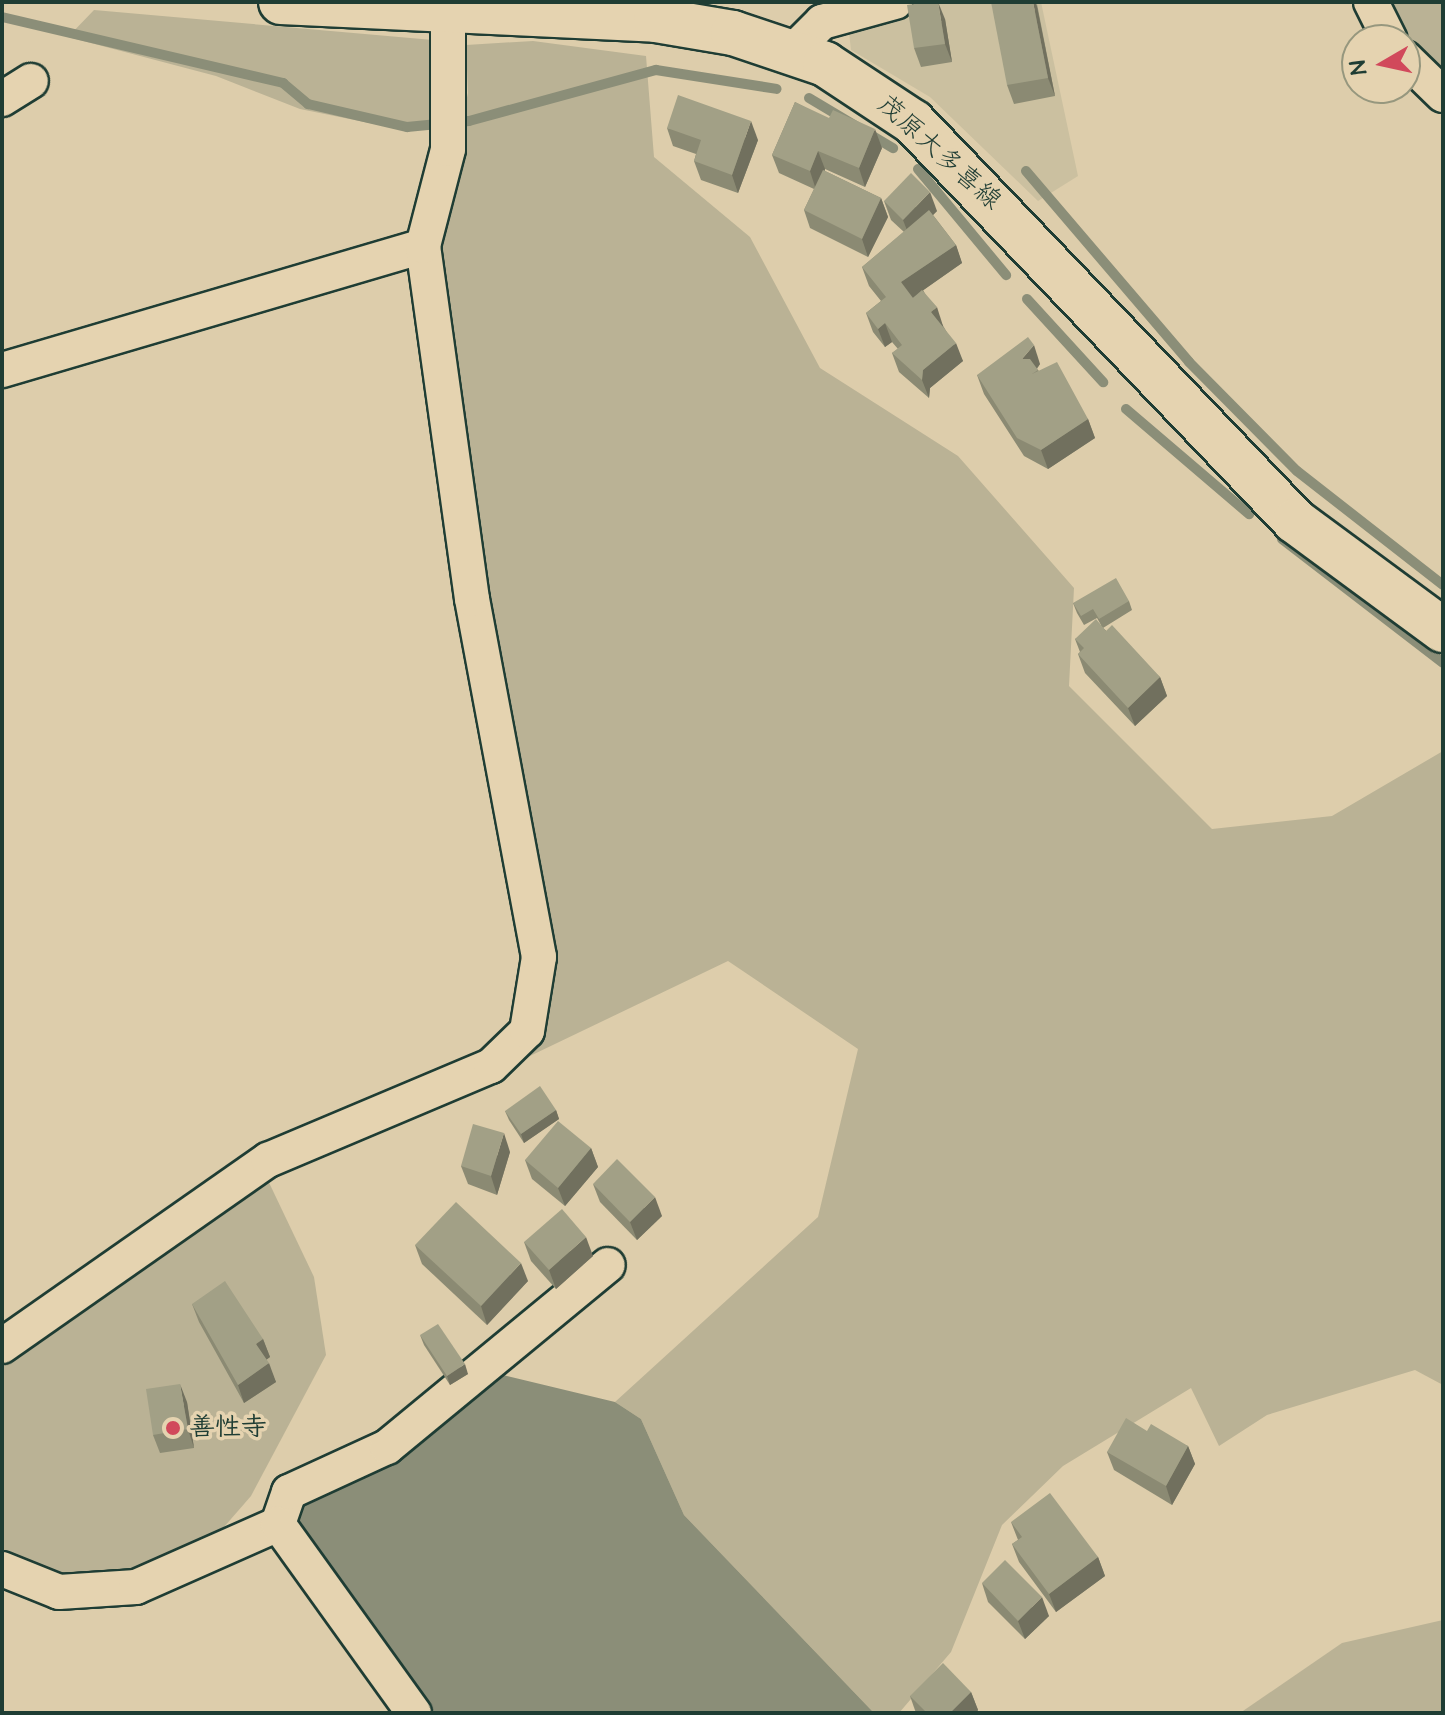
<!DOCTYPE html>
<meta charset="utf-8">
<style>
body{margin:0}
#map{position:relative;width:1445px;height:1715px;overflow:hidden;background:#ddcdab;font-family:"Architects Daughter","Klee One",sans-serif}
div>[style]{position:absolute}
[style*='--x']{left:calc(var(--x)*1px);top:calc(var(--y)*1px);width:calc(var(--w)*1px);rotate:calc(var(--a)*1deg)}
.built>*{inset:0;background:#cbc0a0}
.green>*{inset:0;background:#bab295}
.water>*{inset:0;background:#8b8e78}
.stream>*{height:10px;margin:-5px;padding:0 5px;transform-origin:5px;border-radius:5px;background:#8b8e78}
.roads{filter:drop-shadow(2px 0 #1f3d34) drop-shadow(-2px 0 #1f3d34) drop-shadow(0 2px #1f3d34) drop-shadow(0 -2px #1f3d34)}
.minor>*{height:34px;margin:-17px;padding:0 17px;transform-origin:17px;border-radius:17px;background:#e5d3b0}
.major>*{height:44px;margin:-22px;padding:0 22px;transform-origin:22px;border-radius:22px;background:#e5d3b0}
.wall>*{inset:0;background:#8b8a73}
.shaded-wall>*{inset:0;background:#71705e}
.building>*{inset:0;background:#a2a086}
.dots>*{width:22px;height:22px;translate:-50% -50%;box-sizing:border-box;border:4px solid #e5d3b0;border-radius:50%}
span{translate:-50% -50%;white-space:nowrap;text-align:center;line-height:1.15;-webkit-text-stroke:7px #e5d3b0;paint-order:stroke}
.street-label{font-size:26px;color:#1f3d34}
.poi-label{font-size:26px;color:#1f3d34;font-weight:700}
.left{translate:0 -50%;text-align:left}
.frame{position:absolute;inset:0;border:4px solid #1f3d34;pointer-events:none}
.north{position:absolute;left:1341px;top:24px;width:80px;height:80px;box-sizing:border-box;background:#e5d3b0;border:2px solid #96977e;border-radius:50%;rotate:261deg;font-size:22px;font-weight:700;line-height:32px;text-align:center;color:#1f3d34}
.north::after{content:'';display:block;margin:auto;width:28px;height:36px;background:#d1495b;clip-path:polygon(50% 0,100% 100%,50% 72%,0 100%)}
</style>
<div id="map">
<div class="built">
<i style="clip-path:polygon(926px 2px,1041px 2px,1078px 176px,1038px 201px,930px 97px,851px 50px,848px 23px)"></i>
</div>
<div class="green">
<i style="clip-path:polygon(1379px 2px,1442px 2px,1443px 81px,1421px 64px)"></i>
<i style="clip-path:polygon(94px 10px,433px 40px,442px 127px,409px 131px,300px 109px,216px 76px,68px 37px)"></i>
<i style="clip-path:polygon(533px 41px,646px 56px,654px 157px,750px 237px,820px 368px,958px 456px,1074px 588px,1069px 686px,1212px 829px,1332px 816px,1443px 751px,1443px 1385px,1415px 1370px,1267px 1415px,1219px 1446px,1191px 1388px,1063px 1466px,1002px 1525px,951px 1652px,899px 1713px,874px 1713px,684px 1515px,641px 1419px,615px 1402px,818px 1217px,858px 1049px,728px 961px,507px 1067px,542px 913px,531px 824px,483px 614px,431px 259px,468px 93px,466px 45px)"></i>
<i style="clip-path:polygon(263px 1170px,314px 1277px,326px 1355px,251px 1496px,204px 1550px,140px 1574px,83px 1583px,2px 1557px,2px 1354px)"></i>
<i style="clip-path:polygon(1443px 1620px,1443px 1713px,1240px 1713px,1342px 1643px)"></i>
</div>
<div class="water">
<i style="clip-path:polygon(503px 1375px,615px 1402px,641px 1419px,684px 1515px,874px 1713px,435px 1713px,290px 1510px,382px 1466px)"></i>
</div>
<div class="stream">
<i style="--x:2;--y:17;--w:289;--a:13.2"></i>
<i style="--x:283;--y:83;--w:33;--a:40"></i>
<i style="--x:308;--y:104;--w:102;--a:13.1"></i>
<i style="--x:407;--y:127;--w:62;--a:-5.5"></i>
<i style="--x:469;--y:121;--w:194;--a:-15.3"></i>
<i style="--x:656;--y:70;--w:122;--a:8.9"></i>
<i style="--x:809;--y:98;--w:98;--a:30.8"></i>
<i style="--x:918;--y:169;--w:138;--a:50.3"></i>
<i style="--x:1026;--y:171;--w:251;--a:49.5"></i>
<i style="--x:1189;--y:362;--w:153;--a:45.3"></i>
<i style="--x:1297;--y:471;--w:185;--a:38"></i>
<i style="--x:1027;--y:299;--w:113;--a:47.5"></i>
<i style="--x:1126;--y:409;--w:162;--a:40.5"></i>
<i style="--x:1282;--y:539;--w:203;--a:37.6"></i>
</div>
<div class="roads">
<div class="minor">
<i style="--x:1371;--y:2;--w:42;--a:63.4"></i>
<i style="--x:793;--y:51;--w:41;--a:-45"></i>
<i style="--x:822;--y:22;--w:76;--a:-15.3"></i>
<i style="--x:1405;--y:58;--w:53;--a:44.2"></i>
<i style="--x:2;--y:99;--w:34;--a:-32"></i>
<i style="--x:2;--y:370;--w:439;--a:-16.4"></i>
<i style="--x:2;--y:1346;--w:325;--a:-35"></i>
<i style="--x:268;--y:1160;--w:242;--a:-22.9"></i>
<i style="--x:491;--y:1066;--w:50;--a:-44.2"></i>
<i style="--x:527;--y:1031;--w:75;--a:-80.8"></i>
<i style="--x:539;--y:957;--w:364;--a:-100.6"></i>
<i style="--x:472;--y:599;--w:356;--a:-97.9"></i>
<i style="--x:423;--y:246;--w:100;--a:-75.5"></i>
<i style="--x:448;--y:149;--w:139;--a:-90"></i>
<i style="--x:278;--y:1524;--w:34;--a:-71"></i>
<i style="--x:289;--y:1492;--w:108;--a:-24.7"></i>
<i style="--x:387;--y:1447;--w:286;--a:-39.5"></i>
<i style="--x:2;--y:1569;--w:61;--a:22"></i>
<i style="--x:59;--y:1592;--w:77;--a:-3.7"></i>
<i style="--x:136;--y:1587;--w:155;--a:-23.9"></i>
<i style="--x:278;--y:1524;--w:233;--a:54.3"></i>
</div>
<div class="major">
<i style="--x:281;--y:2;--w:375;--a:2.7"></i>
<i style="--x:656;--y:20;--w:78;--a:9.6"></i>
<i style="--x:733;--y:33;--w:97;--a:18.6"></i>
<i style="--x:825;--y:64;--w:105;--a:33.4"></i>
<i style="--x:913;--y:122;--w:552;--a:46.25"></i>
<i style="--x:1295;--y:521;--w:184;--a:36.4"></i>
</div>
</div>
<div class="wall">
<i style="clip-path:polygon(1037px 4px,1055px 96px,1014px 104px,1007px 85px)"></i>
<i style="clip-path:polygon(945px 19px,952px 62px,921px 67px,914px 48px)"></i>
<i style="clip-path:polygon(795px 102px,882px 148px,865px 187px,825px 169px,825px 171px,881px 198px,888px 217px,868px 257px,810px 228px,804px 210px,814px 189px,779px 173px,772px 155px)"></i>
<i style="clip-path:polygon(667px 128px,758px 140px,738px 193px,701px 180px,694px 161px,696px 154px,673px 146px)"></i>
<i style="clip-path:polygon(884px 201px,937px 211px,933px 215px,956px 245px,962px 263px,923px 290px,963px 361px,930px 388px,929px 398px,899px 372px,892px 353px,898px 349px,892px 342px,885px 347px,873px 332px,866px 313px,881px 301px,869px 286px,862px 267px,904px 232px,891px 220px)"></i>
<i style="clip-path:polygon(1040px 364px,1037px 369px,1088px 419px,1095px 438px,1048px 469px,1024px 456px,984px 394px,977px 375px)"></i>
<i style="clip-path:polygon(1129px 601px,1132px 610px,1103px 628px,1160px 677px,1167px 696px,1135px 726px,1085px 673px,1078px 654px,1080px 652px,1075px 639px,1101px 625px,1097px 618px,1084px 625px,1077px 613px,1073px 603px)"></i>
<i style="clip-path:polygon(556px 1110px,559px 1119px,524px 1143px,509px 1120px,505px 1111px)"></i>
<i style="clip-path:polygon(591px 1148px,598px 1167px,565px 1206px,532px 1179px,525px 1160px)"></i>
<i style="clip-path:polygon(510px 1152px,497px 1195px,468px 1184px,461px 1166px)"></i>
<i style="clip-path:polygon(593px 1184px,662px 1216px,637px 1240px,600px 1202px)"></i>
<i style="clip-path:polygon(524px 1242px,593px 1256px,556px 1289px,531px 1261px)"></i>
<i style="clip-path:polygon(415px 1245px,528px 1281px,487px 1325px,422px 1264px)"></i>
<i style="clip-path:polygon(192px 1304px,263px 1339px,270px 1357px,266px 1360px,276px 1382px,244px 1403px,199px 1322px)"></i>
<i style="clip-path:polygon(420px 1335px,468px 1374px,450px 1385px,424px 1345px)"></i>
<i style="clip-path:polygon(187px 1402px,194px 1448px,160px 1453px,153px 1435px)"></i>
<i style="clip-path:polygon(1147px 1431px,1188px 1446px,1195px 1464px,1172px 1505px,1114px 1470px,1107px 1452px)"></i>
<i style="clip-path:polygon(1011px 1522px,1098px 1557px,1105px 1576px,1056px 1612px,1019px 1562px,1012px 1544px,1018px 1540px)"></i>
<i style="clip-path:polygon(982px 1583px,1049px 1616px,1025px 1639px,988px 1602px)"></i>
<i style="clip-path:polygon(971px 1692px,978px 1710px,976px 1713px,916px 1713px,910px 1696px)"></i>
</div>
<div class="shaded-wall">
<i style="clip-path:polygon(938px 2px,945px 19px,952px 62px,945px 44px)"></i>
<i style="clip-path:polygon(1033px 2px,1036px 2px,1055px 96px,1048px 78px)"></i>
<i style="clip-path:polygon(751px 121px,758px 140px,738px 193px,732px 175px)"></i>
<i style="clip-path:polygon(875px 129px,882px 148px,865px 187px,859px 168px)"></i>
<i style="clip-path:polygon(818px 151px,825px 169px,816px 190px,810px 171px)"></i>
<i style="clip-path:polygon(930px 192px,937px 211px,910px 238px,903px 220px)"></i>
<i style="clip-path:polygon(881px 198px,888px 217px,868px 257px,862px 239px)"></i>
<i style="clip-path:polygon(956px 245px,962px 263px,908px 301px,901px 282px)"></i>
<i style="clip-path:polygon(937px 307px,943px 326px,938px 331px,931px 312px)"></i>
<i style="clip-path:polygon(885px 323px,892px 342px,885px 347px,878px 329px)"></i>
<i style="clip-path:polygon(956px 343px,963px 361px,930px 388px,929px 398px,922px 380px,923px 370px)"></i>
<i style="clip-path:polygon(1034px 345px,1040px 364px,1029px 378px,1022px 359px)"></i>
<i style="clip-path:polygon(1088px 419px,1095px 438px,1048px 469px,1041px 450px)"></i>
<i style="clip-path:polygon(1160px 677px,1167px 696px,1135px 726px,1128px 708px)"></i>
<i style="clip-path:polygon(556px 1110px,559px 1119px,524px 1143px,521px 1134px)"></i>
<i style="clip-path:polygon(504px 1133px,510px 1152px,497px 1195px,491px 1176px)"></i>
<i style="clip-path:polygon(591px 1148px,598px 1167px,565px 1206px,558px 1188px)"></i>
<i style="clip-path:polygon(655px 1197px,662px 1216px,637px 1240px,630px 1222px)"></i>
<i style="clip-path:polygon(586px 1237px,593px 1256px,556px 1289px,549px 1270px)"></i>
<i style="clip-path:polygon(521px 1263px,528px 1281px,487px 1325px,481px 1306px)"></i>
<i style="clip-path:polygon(263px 1339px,270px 1357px,263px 1362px,256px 1344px)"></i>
<i style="clip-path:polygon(269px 1363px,276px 1382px,244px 1403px,238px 1385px)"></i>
<i style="clip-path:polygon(465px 1364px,468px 1374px,450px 1385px,447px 1376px)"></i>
<i style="clip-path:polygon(180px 1384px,187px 1402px,194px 1448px,188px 1429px)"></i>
<i style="clip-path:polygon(1188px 1446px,1195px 1464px,1172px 1505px,1166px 1486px)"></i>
<i style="clip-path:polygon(1098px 1557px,1105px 1576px,1056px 1612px,1049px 1594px)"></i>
<i style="clip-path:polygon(1042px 1597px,1049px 1616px,1025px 1639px,1018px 1621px)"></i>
<i style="clip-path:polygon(971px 1692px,978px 1710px,976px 1713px,950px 1713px)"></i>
</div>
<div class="building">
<i style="clip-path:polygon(929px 2px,938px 2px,945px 44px,914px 48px,907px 5px)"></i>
<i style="clip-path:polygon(991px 2px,1033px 2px,1048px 78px,1007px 85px)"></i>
<i style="clip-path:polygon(678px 95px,751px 121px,732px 175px,694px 161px,701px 140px,667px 128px)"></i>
<i style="clip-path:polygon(795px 102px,829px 118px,833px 110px,875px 129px,859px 168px,818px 151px,810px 171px,772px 155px)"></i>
<i style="clip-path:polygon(823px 170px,881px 198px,862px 239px,804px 210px)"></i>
<i style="clip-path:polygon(911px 173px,930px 192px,903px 220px,884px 201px)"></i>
<i style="clip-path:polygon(929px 210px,956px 245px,901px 282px,913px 298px,922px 290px,937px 307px,931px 312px,956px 343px,923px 370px,922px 380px,892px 353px,902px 345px,885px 323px,878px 329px,866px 313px,886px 297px,862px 267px)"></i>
<i style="clip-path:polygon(1028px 337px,1034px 345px,1022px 359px,1030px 359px,1038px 370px,1032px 374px,1057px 362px,1088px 419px,1041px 450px,1017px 438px,977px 375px)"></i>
<i style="clip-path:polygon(1116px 578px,1129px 601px,1099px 619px,1093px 609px,1081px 616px,1073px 603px)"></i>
<i style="clip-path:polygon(1096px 619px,1106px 631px,1112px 625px,1160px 677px,1128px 708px,1078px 654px,1084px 648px,1075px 639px)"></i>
<i style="clip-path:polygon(540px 1086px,556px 1110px,521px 1134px,505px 1111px)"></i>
<i style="clip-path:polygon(558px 1121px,591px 1148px,558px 1188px,525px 1160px)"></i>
<i style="clip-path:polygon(473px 1124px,504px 1133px,491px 1176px,461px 1166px)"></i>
<i style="clip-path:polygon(617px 1159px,655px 1197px,630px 1222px,593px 1184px)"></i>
<i style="clip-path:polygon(456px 1202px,521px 1263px,481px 1306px,415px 1245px)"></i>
<i style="clip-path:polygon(562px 1209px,586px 1237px,549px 1270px,524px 1242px)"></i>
<i style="clip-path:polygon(225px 1281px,263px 1339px,256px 1344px,269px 1363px,238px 1385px,192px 1304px)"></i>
<i style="clip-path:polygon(438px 1324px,465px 1364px,447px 1376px,420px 1335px)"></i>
<i style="clip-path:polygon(180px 1384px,188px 1429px,153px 1435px,146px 1389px)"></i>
<i style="clip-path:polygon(1126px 1418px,1147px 1431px,1151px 1424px,1188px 1446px,1166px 1486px,1107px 1452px)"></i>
<i style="clip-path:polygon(1050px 1493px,1098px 1557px,1049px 1594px,1012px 1544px,1022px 1537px,1011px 1522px)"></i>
<i style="clip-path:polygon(1005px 1560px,1042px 1597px,1018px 1621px,982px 1583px)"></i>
<i style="clip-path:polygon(943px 1663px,971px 1692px,950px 1713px,927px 1713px,910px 1696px)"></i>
</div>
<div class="dots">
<i style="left:173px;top:1428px;background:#d1495b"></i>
</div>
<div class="street-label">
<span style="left:939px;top:153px;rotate:42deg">茂原大多喜線</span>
</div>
<div class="poi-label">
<span class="left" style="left:189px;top:1428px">善性寺</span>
</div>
<div class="frame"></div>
<div class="north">N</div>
</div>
